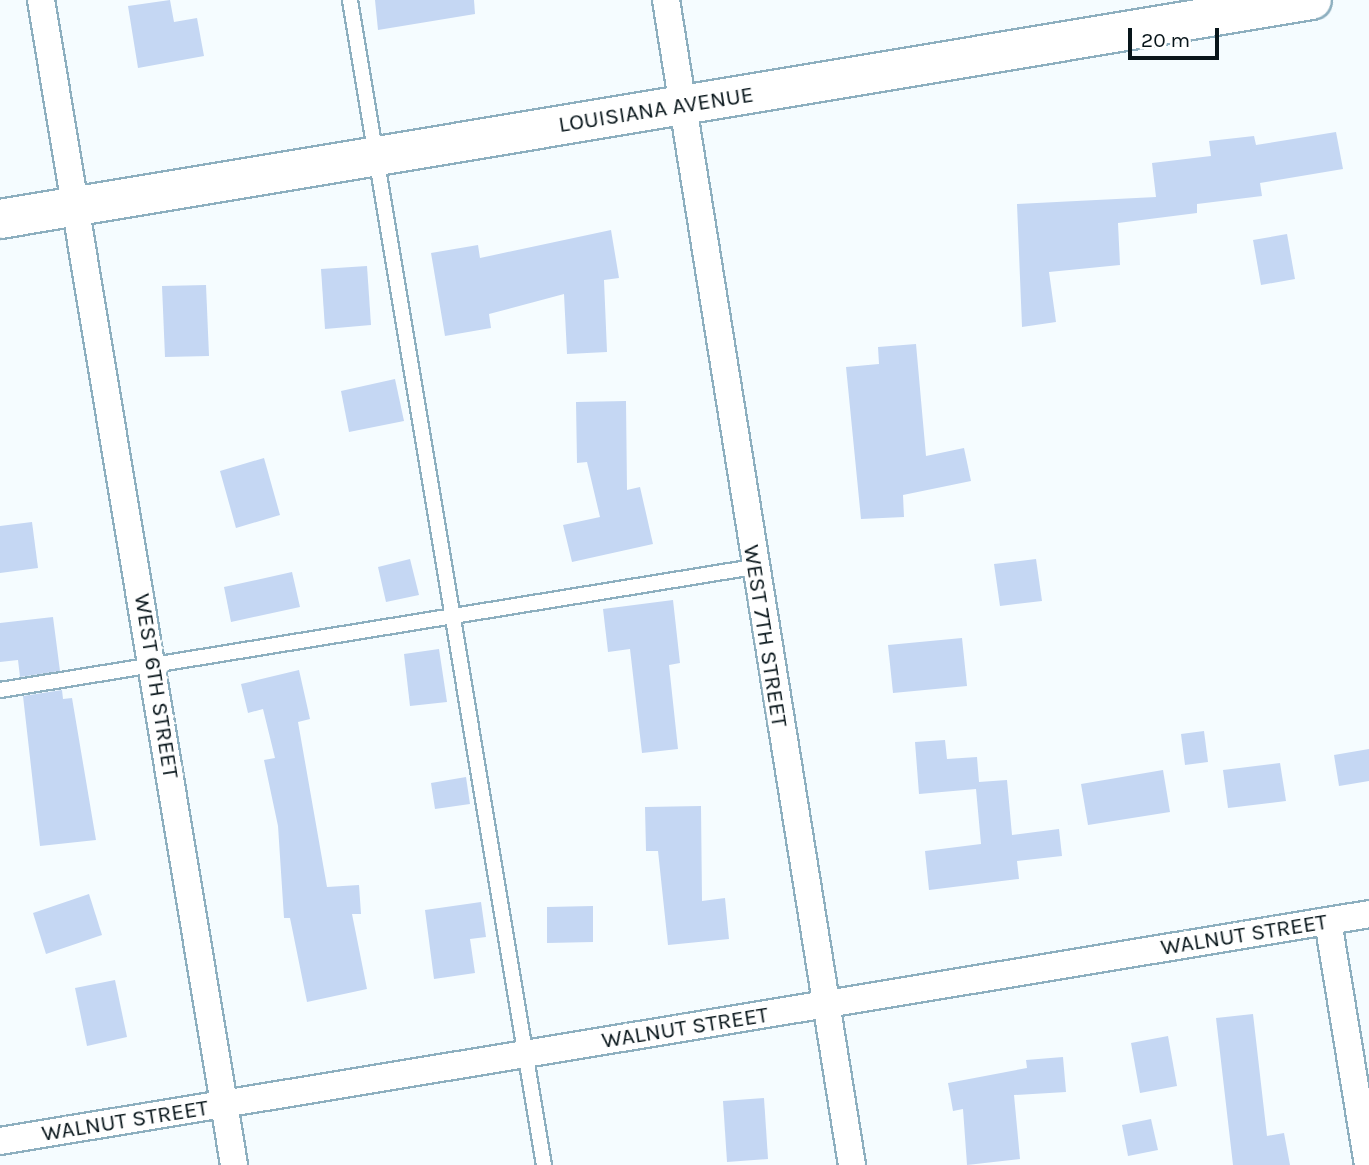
<!DOCTYPE html>
<style>
body{margin:0}
#map{position:relative;width:1369px;height:1165px;overflow:hidden;background:#f5fcff;font-family:Karla,sans-serif}
div>[style]{position:absolute}
[style*='--x']{left:calc(var(--x)*1px);top:calc(var(--y)*1px);width:calc(var(--w)*1px);rotate:calc(var(--a)*1deg)}
.building>*{inset:0;background:#c5d7f3}
.roads{filter:drop-shadow(2px 0 #8dafbf) drop-shadow(-2px 0 #8dafbf) drop-shadow(0 2px #8dafbf) drop-shadow(0 -2px #8dafbf)}
.lane>*{height:14px;margin:-7px;padding:0 7px;transform-origin:7px;border-radius:7px;background:#fff}
.street>*{height:26px;margin:-13px;padding:0 13px;transform-origin:13px;border-radius:13px;background:#fff}
.primary>*{height:38px;margin:-19px;padding:0 19px;transform-origin:19px;border-radius:19px;background:#fff}
span{translate:-50% -50%;white-space:nowrap;text-align:center;line-height:1.15;-webkit-text-stroke:7px #fff;paint-order:stroke}
.street-label{font-size:23px;color:#08151a}
.scale{position:absolute;left:1128px;top:28px;width:91px;height:32px;box-sizing:border-box;border:4px solid #08151a;border-top:0;padding-left:9px;font-size:21px;line-height:24px;white-space:nowrap;color:#08151a;-webkit-text-stroke:5px #fff;paint-order:stroke}
</style>
<div id="map">
<div class="building">
<i style="clip-path:polygon(170px 0,174px 22px,197px 18px,204px 56px,138px 68px,128px 6px)"></i>
<i style="clip-path:polygon(375px 0,474px 0,475px 14px,378px 30px)"></i>
<i style="clip-path:polygon(1336px 132px,1343px 169px,1260px 183px,1262px 196px,1197px 204px,1197px 213px,1118px 223px,1120px 265px,1049px 272px,1056px 322px,1022px 327px,1017px 204px,1156px 197px,1152px 163px,1211px 156px,1209px 141px,1254px 136px,1256px 145px)"></i>
<i style="clip-path:polygon(611px 230px,619px 278px,604px 280px,607px 352px,567px 354px,564px 294px,489px 314px,491px 328px,445px 336px,431px 253px,478px 245px,480px 258px)"></i>
<i style="clip-path:polygon(1287px 234px,1295px 279px,1261px 285px,1253px 240px)"></i>
<i style="clip-path:polygon(367px 266px,371px 325px,325px 329px,321px 269px)"></i>
<i style="clip-path:polygon(206px 285px,209px 356px,165px 357px,162px 286px)"></i>
<i style="clip-path:polygon(916px 344px,926px 456px,964px 448px,971px 481px,903px 495px,904px 517px,861px 519px,846px 367px,879px 364px,878px 347px)"></i>
<i style="clip-path:polygon(395px 379px,404px 421px,349px 432px,341px 391px)"></i>
<i style="clip-path:polygon(626px 401px,627px 490px,640px 487px,653px 544px,572px 562px,563px 525px,600px 517px,587px 462px,577px 463px,576px 402px)"></i>
<i style="clip-path:polygon(264px 458px,280px 515px,236px 528px,220px 471px)"></i>
<i style="clip-path:polygon(32px 522px,38px 568px,0 573px,0 526px)"></i>
<i style="clip-path:polygon(410px 559px,419px 595px,386px 602px,378px 567px)"></i>
<i style="clip-path:polygon(1036px 559px,1042px 601px,1000px 606px,994px 564px)"></i>
<i style="clip-path:polygon(292px 572px,300px 607px,231px 622px,224px 587px)"></i>
<i style="clip-path:polygon(673px 600px,680px 663px,669px 665px,678px 749px,642px 753px,630px 649px,608px 652px,603px 609px)"></i>
<i style="clip-path:polygon(53px 617px,60px 671px,20px 677px,18px 660px,0 662px,0 623px)"></i>
<i style="clip-path:polygon(962px 638px,967px 686px,893px 693px,888px 645px)"></i>
<i style="clip-path:polygon(439px 649px,447px 702px,410px 706px,404px 654px)"></i>
<i style="clip-path:polygon(299px 670px,310px 719px,298px 722px,327px 887px,359px 885px,361px 914px,352px 914px,367px 989px,307px 1002px,290px 918px,284px 918px,278px 826px,264px 760px,275px 758px,263px 709px,248px 713px,241px 684px)"></i>
<i style="clip-path:polygon(62px 690px,63px 699px,72px 698px,96px 840px,40px 846px,23px 696px)"></i>
<i style="clip-path:polygon(1204px 731px,1208px 762px,1185px 765px,1181px 734px)"></i>
<i style="clip-path:polygon(945px 740px,947px 759px,977px 757px,979px 782px,1007px 780px,1012px 835px,1059px 829px,1062px 856px,1017px 861px,1019px 879px,929px 890px,925px 851px,981px 844px,976px 789px,919px 794px,915px 742px)"></i>
<i style="clip-path:polygon(1369px 749px,1369px 781px,1339px 786px,1334px 755px)"></i>
<i style="clip-path:polygon(1280px 763px,1286px 801px,1228px 808px,1223px 770px)"></i>
<i style="clip-path:polygon(1163px 770px,1170px 812px,1088px 825px,1081px 784px)"></i>
<i style="clip-path:polygon(466px 777px,470px 804px,435px 809px,431px 783px)"></i>
<i style="clip-path:polygon(701px 806px,702px 901px,725px 898px,729px 939px,668px 945px,658px 851px,646px 851px,645px 807px)"></i>
<i style="clip-path:polygon(89px 894px,102px 935px,46px 954px,33px 913px)"></i>
<i style="clip-path:polygon(481px 902px,486px 937px,470px 939px,475px 973px,434px 979px,425px 910px)"></i>
<i style="clip-path:polygon(593px 906px,593px 942px,547px 943px,547px 907px)"></i>
<i style="clip-path:polygon(115px 980px,127px 1037px,87px 1046px,75px 988px)"></i>
<i style="clip-path:polygon(1253px 1014px,1267px 1136px,1284px 1133px,1290px 1165px,1233px 1165px,1216px 1018px)"></i>
<i style="clip-path:polygon(1168px 1036px,1177px 1086px,1140px 1093px,1131px 1043px)"></i>
<i style="clip-path:polygon(1063px 1057px,1066px 1092px,1014px 1095px,1020px 1159px,967px 1165px,963px 1109px,953px 1111px,948px 1083px,1027px 1068px,1026px 1060px)"></i>
<i style="clip-path:polygon(764px 1098px,768px 1159px,727px 1162px,723px 1101px)"></i>
<i style="clip-path:polygon(1151px 1119px,1158px 1150px,1128px 1156px,1122px 1125px)"></i>
</div>
<div class="roads">
<div class="lane">
<i style="--x:350;--y:0;--w:1181;--a:80.55"></i>
<i style="--x:0;--y:690;--w:764;--a:-9.27"></i>
</div>
<div class="street">
<i style="--x:41;--y:0;--w:1181;--a:80.59"></i>
<i style="--x:666;--y:0;--w:1180;--a:80.93"></i>
<i style="--x:1328;--y:921;--w:247;--a:80.7"></i>
<i style="--x:0;--y:1141;--w:1388;--a:-9.41"></i>
</div>
<div class="primary">
<i style="--x:0;--y:219;--w:1330;--a:-9.48"></i>
</div>
</div>
<div class="street-label">
<span style="left:656px;top:110px;rotate:-9deg">LOUISIANA AVENUE</span>
<span style="left:765px;top:636px;rotate:81deg">WEST 7TH STREET</span>
<span style="left:156px;top:686px;rotate:81deg">WEST 6TH STREET</span>
<span style="left:1244px;top:935px;rotate:-9deg">WALNUT STREET</span>
<span style="left:685px;top:1028px;rotate:-9deg">WALNUT STREET</span>
<span style="left:125px;top:1121px;rotate:-9deg">WALNUT STREET</span>
</div>
<div class="scale">20 m</div>
</div>
